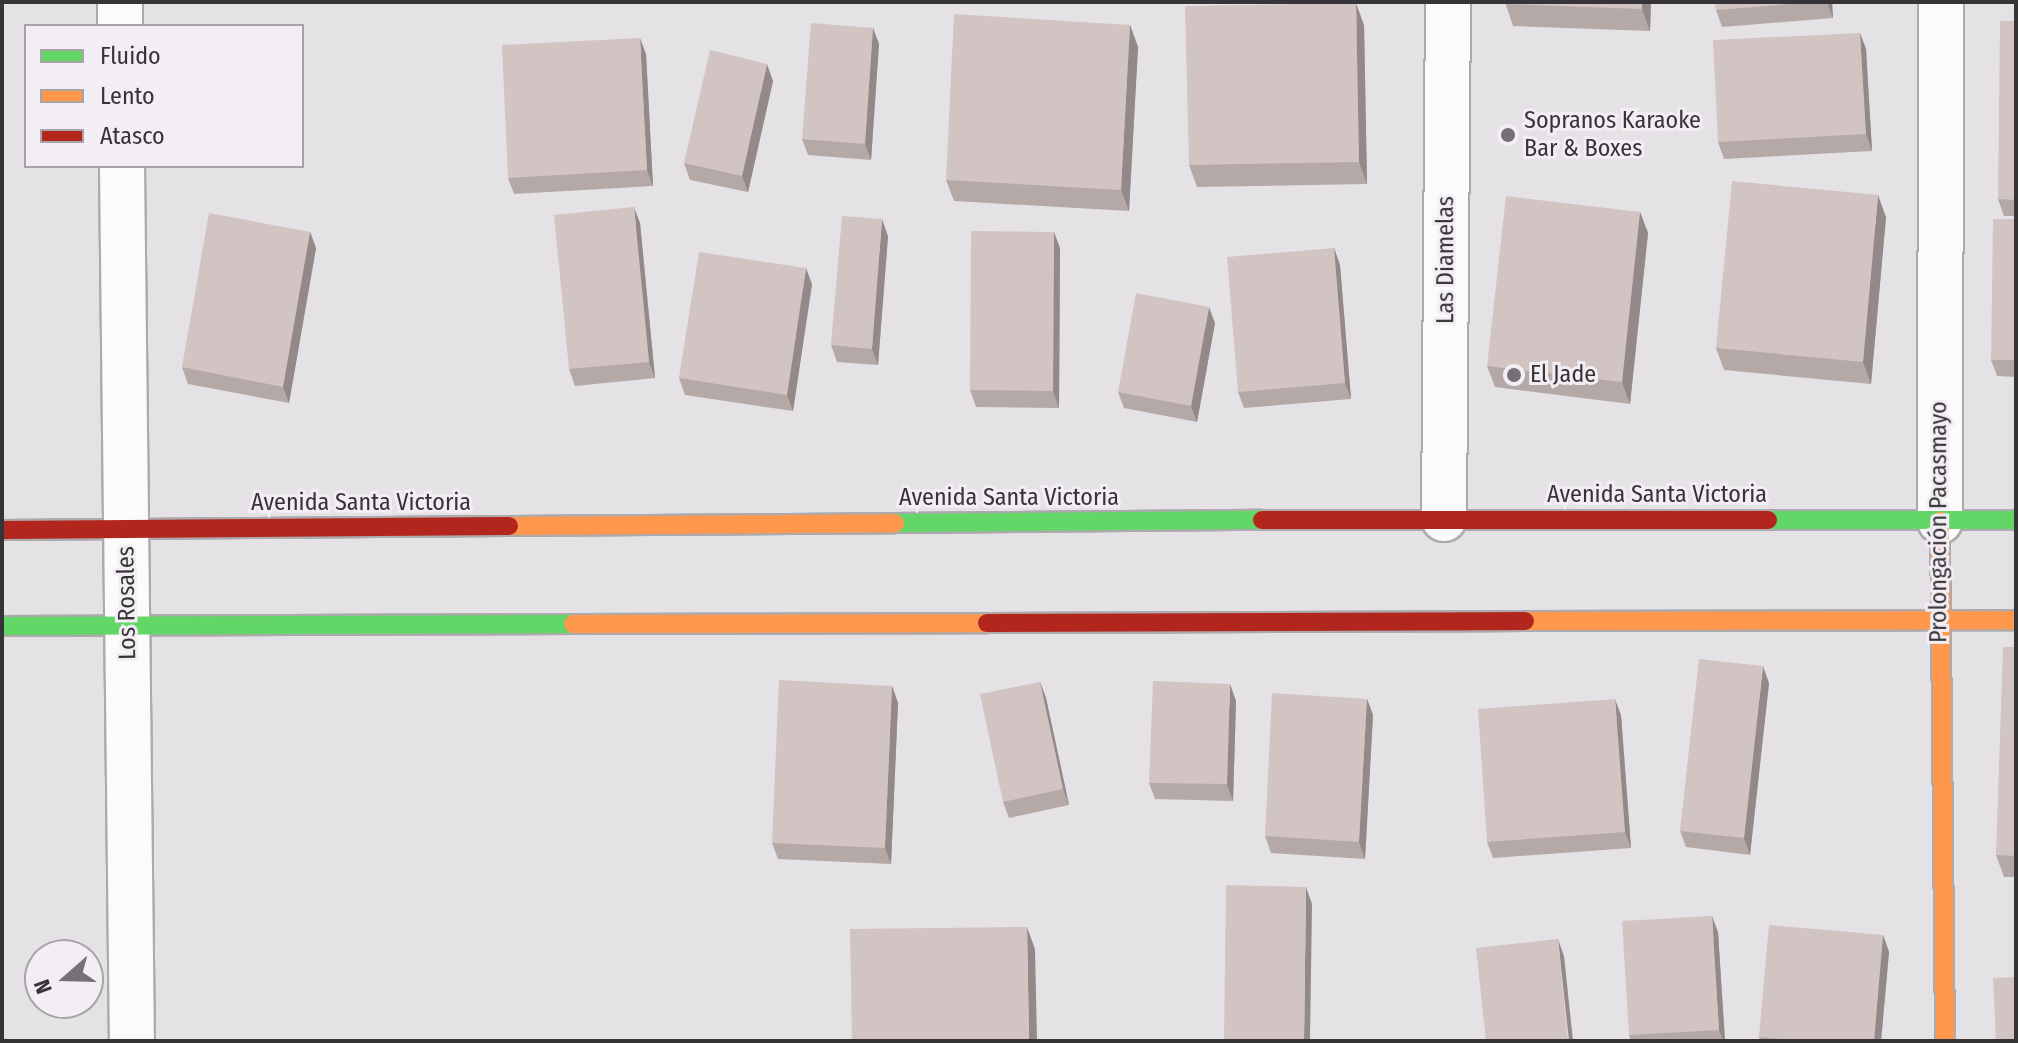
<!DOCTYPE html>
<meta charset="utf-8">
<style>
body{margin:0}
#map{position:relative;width:2018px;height:1043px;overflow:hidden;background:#e5e2e6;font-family:"Fira Sans Condensed",sans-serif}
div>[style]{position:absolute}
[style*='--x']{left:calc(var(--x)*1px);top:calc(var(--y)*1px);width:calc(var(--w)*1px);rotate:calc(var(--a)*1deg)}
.roads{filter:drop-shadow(2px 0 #acaaad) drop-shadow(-2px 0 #acaaad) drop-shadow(0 2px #acaaad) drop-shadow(0 -2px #acaaad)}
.street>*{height:44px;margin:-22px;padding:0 22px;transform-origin:22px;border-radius:22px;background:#fbfbfb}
.fast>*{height:18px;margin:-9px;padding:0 9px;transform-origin:9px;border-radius:9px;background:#63d668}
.slow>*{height:18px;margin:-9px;padding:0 9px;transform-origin:9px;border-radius:9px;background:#ff974d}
.jam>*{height:18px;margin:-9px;padding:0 9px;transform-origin:9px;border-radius:9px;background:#b3261e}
.wall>*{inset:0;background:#b4a9a7}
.shaded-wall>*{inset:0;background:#928988}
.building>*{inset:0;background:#d1c4c2}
.dots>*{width:22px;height:22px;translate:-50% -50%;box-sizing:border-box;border:4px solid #f3eef4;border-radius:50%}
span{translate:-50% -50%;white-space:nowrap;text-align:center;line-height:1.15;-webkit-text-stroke:6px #f3eef4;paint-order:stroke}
.poi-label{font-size:24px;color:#363437}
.left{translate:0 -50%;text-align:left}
.street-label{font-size:24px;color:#363437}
.frame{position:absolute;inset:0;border:4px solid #363437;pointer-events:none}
.legend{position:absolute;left:24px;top:24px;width:280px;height:144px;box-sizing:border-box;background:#f3eef4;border:2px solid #a7a4a8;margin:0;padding:10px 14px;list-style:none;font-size:24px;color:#363437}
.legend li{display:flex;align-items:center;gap:16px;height:40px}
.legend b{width:40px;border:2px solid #a7a4a8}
.north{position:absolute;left:24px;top:939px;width:80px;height:80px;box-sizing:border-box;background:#f3eef4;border:2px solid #a7a4a8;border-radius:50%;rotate:250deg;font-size:22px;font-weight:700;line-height:32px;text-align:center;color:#363437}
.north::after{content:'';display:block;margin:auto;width:28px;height:36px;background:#737174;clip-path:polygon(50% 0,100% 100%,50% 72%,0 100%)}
</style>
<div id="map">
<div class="roads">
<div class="street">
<i style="--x:120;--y:2;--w:24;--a:90"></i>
<i style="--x:122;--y:166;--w:875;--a:89.35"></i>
<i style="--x:1444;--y:519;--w:517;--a:-89.56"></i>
<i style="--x:1940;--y:521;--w:519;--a:-89.89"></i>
</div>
<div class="fast">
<i style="--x:1768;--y:520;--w:248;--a:0"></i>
<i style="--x:895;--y:523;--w:367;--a:-0.5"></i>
<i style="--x:2;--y:626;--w:571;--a:-0.2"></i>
</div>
<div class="slow">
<i style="--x:1940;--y:521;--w:520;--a:89.45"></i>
<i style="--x:509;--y:526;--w:386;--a:-0.4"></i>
<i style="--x:1525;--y:621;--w:491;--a:-0.1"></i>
<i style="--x:573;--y:624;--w:414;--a:-0.1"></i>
</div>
<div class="jam">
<i style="--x:1262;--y:520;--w:506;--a:0"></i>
<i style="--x:2;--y:530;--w:507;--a:-0.45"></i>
<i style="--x:987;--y:623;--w:538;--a:-0.21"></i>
</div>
</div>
<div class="wall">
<i style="clip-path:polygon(1505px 2px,1651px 2px,1650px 31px,1513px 26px)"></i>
<i style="clip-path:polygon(1715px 2px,1832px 2px,1833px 18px,1722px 27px,1716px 10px)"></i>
<i style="clip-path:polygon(2016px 21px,2016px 216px,2004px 216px,1998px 199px)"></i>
<i style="clip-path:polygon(1130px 25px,1138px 47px,1129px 211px,954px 201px,946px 180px)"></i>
<i style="clip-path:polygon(1364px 25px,1367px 184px,1197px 187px,1189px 165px)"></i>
<i style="clip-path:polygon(873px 28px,879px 44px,871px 160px,808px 155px,802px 139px)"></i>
<i style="clip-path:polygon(1860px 33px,1866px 49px,1872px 151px,1724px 159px,1718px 142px)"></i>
<i style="clip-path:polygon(646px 54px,653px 186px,514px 194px,508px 178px)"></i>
<i style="clip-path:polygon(773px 81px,748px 192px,690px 180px,684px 163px)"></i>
<i style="clip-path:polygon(1640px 212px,1648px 233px,1630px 404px,1495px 387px,1487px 366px)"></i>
<i style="clip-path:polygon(1886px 217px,1871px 384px,1724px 370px,1716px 348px)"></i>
<i style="clip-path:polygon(2016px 219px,2016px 377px,1997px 376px,1991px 360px)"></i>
<i style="clip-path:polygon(640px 223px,655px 378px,575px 386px,569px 369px)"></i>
<i style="clip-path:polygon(310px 232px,316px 248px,289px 403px,188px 384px,182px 367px)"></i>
<i style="clip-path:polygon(888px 236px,878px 365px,837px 362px,831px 345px)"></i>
<i style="clip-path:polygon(1060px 248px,1059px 408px,976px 407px,970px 390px)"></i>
<i style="clip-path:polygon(1334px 248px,1340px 265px,1351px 399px,1244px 408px,1238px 392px)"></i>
<i style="clip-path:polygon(812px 284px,793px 411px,685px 395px,679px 378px)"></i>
<i style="clip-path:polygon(1215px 323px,1197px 422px,1124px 408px,1118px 392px)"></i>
<i style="clip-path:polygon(2016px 647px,2016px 877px,2004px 877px,1996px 855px)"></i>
<i style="clip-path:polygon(1040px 682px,1046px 698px,1069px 805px,1009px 818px,1003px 802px)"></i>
<i style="clip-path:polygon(1769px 683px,1750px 855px,1686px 847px,1680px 831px)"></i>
<i style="clip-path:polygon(892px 686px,898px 703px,891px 864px,778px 859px,772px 843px)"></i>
<i style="clip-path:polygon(1367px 699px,1373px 715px,1365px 859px,1271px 853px,1265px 836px)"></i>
<i style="clip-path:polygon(1236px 701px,1233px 801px,1155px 799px,1149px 783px)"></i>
<i style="clip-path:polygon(1621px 715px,1631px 848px,1493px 858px,1487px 842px)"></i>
<i style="clip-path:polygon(1718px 932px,1725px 1041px,1631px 1041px,1629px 1035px)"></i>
<i style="clip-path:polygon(1883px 935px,1889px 952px,1881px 1041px,1760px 1041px,1759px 1037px)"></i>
</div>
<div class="shaded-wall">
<i style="clip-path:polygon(1642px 2px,1651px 2px,1650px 31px,1642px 9px)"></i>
<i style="clip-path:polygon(1827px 2px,1832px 2px,1833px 18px)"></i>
<i style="clip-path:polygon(1356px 3px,1364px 25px,1367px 184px,1359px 162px)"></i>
<i style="clip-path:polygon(1130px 25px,1138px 47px,1129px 211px,1121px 190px)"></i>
<i style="clip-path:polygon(873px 28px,879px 44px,871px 160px,865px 144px)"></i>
<i style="clip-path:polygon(1860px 33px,1866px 49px,1872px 151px,1866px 134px)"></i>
<i style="clip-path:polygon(640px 38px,646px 54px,653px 186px,647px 170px)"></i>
<i style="clip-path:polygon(767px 64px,773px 81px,748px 192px,742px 176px)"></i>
<i style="clip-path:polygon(1878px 195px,1886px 217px,1871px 384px,1863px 362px)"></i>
<i style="clip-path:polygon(634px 207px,640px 223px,655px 378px,649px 362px)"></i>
<i style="clip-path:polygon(1640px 212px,1648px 233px,1630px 404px,1622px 382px)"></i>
<i style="clip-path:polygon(882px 219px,888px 236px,878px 365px,872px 349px)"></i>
<i style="clip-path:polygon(310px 232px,316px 248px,289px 403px,283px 387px)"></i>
<i style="clip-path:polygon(1054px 232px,1060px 248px,1059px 408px,1053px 391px)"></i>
<i style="clip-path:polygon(1334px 248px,1340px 265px,1351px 399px,1345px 383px)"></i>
<i style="clip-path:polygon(806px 268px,812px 284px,793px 411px,787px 395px)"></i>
<i style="clip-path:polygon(1209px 307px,1215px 323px,1197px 422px,1191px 406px)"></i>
<i style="clip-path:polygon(1763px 666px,1769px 683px,1750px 855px,1744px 838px)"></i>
<i style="clip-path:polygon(1040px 682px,1046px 698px,1069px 805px,1063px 789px)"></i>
<i style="clip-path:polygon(1230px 684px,1236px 701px,1233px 801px,1227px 784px)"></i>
<i style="clip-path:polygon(892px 686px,898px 703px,891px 864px,885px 848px)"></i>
<i style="clip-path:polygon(1367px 699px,1373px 715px,1365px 859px,1359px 842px)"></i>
<i style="clip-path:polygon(1615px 699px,1621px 715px,1631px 848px,1625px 832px)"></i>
<i style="clip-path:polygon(1306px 887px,1312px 904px,1310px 1041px,1304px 1041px)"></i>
<i style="clip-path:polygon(1712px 916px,1718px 932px,1725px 1041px,1723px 1041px,1719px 1030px)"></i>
<i style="clip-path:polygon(1027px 927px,1035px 949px,1037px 1041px,1029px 1041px)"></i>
<i style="clip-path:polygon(1883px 935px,1889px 952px,1881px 1041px,1874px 1041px)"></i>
<i style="clip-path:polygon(1558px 939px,1564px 956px,1573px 1041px,1569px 1041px)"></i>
</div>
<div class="building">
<i style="clip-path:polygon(1505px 2px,1642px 2px,1642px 9px,1505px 4px)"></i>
<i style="clip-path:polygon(1715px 2px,1817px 2px,1716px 10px)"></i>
<i style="clip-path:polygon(1356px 3px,1359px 162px,1189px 165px,1185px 6px)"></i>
<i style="clip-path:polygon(954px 14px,1130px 25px,1121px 190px,946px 180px)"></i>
<i style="clip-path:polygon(2000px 21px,2016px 21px,2016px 200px,1998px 199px)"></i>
<i style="clip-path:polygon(811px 23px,873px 28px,865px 144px,802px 139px)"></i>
<i style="clip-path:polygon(1860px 33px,1866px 134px,1718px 142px,1713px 40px)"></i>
<i style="clip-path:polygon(640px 38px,647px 170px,508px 178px,502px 45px)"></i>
<i style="clip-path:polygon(710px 50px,767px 64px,742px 176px,684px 163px)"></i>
<i style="clip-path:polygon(1732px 181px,1878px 195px,1863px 362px,1716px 348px)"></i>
<i style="clip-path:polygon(1506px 196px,1640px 212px,1622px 382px,1487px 366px)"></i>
<i style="clip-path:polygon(634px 207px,649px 362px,569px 369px,554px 215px)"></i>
<i style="clip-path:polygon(209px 213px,310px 232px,283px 387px,182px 367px)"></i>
<i style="clip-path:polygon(842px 216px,882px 219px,872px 349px,831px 345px)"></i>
<i style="clip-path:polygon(1993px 219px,2016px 219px,2016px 360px,1991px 360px)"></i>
<i style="clip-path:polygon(971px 231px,1054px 232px,1053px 391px,970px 390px)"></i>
<i style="clip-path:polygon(1334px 248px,1345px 383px,1238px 392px,1227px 257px)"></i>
<i style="clip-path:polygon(699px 252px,806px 268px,787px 395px,679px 378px)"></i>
<i style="clip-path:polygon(1136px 293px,1209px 307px,1191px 406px,1118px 392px)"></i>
<i style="clip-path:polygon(2003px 647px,2016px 647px,2016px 856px,1996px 855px)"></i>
<i style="clip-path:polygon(1699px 659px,1763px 666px,1744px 838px,1680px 831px)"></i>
<i style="clip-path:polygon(779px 680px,892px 686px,885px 848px,772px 843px)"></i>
<i style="clip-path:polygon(1153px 681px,1230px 684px,1227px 784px,1149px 783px)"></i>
<i style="clip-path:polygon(1040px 682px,1063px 789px,1003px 802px,980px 694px)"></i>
<i style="clip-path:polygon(1272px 693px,1367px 699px,1359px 842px,1265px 836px)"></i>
<i style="clip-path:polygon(1615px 699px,1625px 832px,1487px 842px,1478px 709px)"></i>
<i style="clip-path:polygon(1226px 885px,1306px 887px,1304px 1041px,1224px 1041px)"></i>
<i style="clip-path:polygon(1712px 916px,1719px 1030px,1629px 1035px,1622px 921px)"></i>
<i style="clip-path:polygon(1769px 925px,1883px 935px,1874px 1041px,1802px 1041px,1759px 1037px)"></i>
<i style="clip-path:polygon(1027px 927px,1029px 1041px,852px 1041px,850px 929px)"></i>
<i style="clip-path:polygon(1558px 939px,1568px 1041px,1486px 1041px,1476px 948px)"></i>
<i style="clip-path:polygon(2016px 977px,2016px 1041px,1996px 1041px,1993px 978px)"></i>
</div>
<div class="dots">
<i style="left:1508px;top:135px;background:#737174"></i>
<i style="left:1514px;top:375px;background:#737174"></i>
</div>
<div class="poi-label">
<span class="left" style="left:1524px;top:135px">Sopranos Karaoke<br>Bar &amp; Boxes</span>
<span class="left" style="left:1530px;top:375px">El Jade</span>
</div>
<div class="street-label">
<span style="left:1446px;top:260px;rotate:-90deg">Las Diamelas</span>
<span style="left:1657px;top:495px">Avenida Santa Victoria</span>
<span style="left:1009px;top:498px">Avenida Santa Victoria</span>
<span style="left:361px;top:503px">Avenida Santa Victoria</span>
<span style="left:1939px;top:522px;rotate:-90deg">Prolongación Pacasmayo</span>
<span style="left:127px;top:603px;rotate:-91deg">Los Rosales</span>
</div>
<div class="frame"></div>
<ul class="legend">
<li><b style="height:10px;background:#63d668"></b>Fluido</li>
<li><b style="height:10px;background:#ff974d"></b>Lento</li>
<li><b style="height:10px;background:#b3261e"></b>Atasco</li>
</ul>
<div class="north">N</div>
</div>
